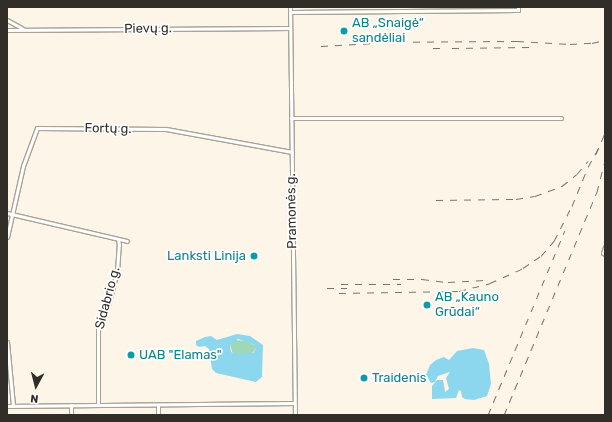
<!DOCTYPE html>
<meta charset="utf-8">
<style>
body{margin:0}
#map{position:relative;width:612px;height:422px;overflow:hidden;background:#fdf6e8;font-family:Rubik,sans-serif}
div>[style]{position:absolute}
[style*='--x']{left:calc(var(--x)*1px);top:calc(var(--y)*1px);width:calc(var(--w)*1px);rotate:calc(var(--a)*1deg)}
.green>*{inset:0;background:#9fd7b9}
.water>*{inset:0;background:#8cd7ed}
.roads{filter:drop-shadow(1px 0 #a9a396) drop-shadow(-1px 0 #a9a396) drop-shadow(0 1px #a9a396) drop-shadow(0 -1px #a9a396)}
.minor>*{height:3px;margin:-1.5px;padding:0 1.5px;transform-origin:1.5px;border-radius:1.5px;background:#fff}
.rail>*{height:1px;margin-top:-0.5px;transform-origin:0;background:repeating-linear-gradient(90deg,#79746c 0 7px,transparent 0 14px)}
.dots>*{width:11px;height:11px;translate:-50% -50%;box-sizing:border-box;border:2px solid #fff;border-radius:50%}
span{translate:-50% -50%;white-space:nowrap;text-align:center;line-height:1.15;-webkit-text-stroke:3.5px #fff;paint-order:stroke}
.culture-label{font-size:13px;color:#0d838f}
.left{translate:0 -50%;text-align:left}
.right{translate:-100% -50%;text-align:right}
.street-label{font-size:13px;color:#312e29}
.frame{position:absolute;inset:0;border:8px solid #312e29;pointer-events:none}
.north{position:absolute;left:16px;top:366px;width:40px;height:40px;-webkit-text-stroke:3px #fff;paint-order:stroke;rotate:187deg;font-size:11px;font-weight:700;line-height:16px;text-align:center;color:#312e29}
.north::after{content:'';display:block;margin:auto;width:14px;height:18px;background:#312e29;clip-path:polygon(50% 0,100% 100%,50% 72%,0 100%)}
</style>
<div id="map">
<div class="green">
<i style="clip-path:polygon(235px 340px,248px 341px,255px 346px,256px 349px,251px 354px,233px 354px,230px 345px)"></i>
</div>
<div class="water">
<i style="clip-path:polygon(evenodd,237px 334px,250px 336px,263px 345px,262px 377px,256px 382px,216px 373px,212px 369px,209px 349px,205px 346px,199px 347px,196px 345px,196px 341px,205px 337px,211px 336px,217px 340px,237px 334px,238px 339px,253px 344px,256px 349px,253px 353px,236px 354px,231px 352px,230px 345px,238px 339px)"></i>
<i style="clip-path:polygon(473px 348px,484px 350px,489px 364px,491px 384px,487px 396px,474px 400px,465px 399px,462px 397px,461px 391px,459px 390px,456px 398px,432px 399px,432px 386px,437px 380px,443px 380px,445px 392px,449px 389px,446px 378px,450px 372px,438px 376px,435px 382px,431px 383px,426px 375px,430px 365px,436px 360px,444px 357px,449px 360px,457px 351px)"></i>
</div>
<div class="roads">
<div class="minor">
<i style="--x:290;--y:7;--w:408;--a:89.3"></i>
<i style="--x:290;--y:12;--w:228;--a:-0.5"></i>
<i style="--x:518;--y:10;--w:3;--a:-90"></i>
<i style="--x:7;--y:20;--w:18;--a:29"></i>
<i style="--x:7;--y:30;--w:283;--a:-0.4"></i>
<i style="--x:291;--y:118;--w:270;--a:0"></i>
<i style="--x:7;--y:213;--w:123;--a:13.1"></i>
<i style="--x:7;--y:237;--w:73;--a:-77.3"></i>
<i style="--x:23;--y:166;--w:40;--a:-69.8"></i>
<i style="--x:37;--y:128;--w:129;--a:0.4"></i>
<i style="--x:166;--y:129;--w:128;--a:10.3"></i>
<i style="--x:605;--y:247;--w:6;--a:108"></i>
<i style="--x:603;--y:253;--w:2;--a:27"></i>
<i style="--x:7;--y:342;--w:64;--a:84.6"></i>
<i style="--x:71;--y:405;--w:10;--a:90"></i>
<i style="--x:98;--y:405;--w:80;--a:-90"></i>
<i style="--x:98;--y:325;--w:22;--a:-63"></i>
<i style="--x:108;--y:305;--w:35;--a:-75"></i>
<i style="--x:117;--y:271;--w:26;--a:-86"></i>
<i style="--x:119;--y:245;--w:6;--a:-99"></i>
<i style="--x:158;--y:405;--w:10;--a:90"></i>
<i style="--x:7;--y:406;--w:287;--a:-0.6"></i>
</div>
</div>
<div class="rail">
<i style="--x:371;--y:42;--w:146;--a:-0.4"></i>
<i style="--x:517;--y:41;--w:53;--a:3.2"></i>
<i style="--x:570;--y:44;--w:22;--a:-3"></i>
<i style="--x:592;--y:43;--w:13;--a:-13"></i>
<i style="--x:321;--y:46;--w:55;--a:-3.1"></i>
<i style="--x:433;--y:48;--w:14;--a:0"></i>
<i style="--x:452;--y:48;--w:80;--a:-0.7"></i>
<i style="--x:596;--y:154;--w:23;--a:-67"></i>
<i style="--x:436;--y:200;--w:80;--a:-0.7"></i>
<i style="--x:516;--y:199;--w:19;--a:-9"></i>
<i style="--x:535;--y:196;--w:29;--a:-20"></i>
<i style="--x:562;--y:186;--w:19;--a:-39"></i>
<i style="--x:577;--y:174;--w:17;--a:-50"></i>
<i style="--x:393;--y:279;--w:29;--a:0"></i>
<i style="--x:422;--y:279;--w:26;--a:7"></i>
<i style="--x:448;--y:282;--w:37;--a:-3"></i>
<i style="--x:341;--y:284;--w:60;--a:0"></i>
<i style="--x:327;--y:288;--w:20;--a:0"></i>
<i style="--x:339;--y:293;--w:120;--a:-1"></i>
<i style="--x:459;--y:291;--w:32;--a:-14"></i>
<i style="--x:490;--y:283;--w:36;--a:-24"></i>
<i style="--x:523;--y:268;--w:22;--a:-34"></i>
<i style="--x:541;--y:256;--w:20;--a:-49"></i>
<i style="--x:554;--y:241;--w:39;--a:-63"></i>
<i style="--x:572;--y:206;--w:42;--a:-67.7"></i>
<i style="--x:588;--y:167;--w:21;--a:-61"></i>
<i style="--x:488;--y:415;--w:200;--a:-67.4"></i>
<i style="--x:504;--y:415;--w:242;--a:-67.4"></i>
<i style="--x:597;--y:192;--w:29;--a:-76"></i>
</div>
<div class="dots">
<i style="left:344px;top:31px;background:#0f9aa8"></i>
<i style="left:254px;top:256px;background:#0f9aa8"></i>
<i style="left:427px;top:305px;background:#0f9aa8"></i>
<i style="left:131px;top:355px;background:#0f9aa8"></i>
<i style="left:364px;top:378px;background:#0f9aa8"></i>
</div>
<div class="culture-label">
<span class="left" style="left:352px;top:31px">AB „Snaigė“<br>sandėliai</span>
<span class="right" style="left:246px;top:256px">Lanksti Linija</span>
<span class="left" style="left:435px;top:305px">AB „Kauno<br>Grūdai“</span>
<span class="left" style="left:139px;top:355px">UAB "Elamas"</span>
<span class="left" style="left:372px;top:378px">Traidenis</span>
</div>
<div class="street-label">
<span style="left:148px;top:29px;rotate:-1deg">Pievų g.</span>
<span style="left:108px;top:129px;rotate:1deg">Fortų g.</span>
<span style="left:292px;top:211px;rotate:-91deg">Pramonės g.</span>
<span style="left:108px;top:298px;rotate:-75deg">Sidabrio g.</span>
</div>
<div class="frame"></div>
<div class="north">N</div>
</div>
